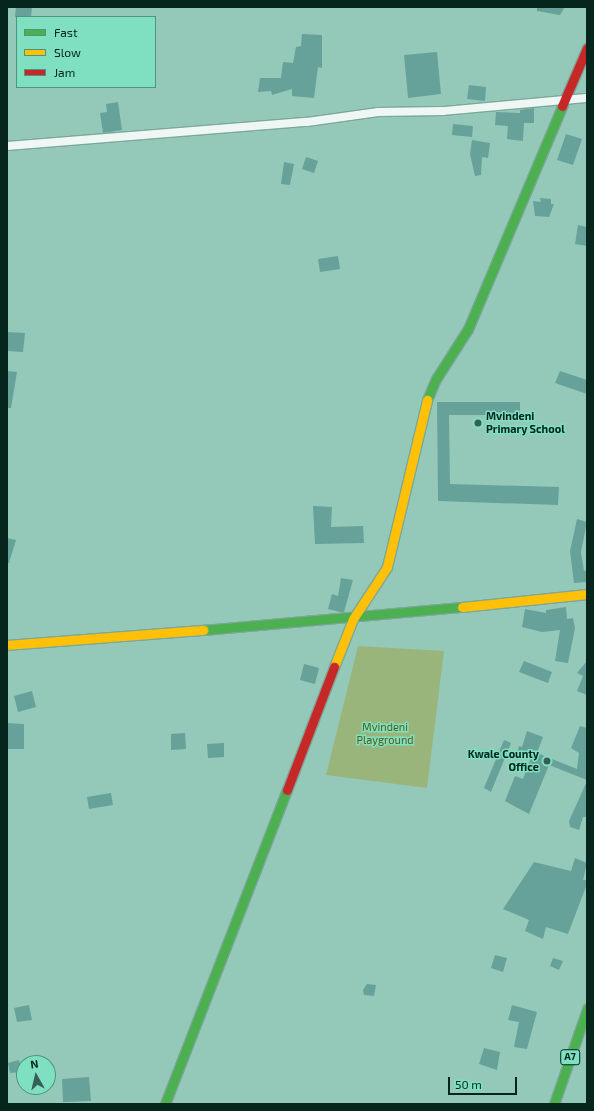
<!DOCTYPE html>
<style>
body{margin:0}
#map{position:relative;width:594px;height:1111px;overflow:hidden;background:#94c9b9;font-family:"Exo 2",sans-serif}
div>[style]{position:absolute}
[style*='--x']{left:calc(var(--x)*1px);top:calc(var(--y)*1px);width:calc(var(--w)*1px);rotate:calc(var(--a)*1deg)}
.green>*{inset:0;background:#9ab57c}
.building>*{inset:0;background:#66a29a}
.roads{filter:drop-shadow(1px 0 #7ca79a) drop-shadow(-1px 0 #7ca79a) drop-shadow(0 1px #7ca79a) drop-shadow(0 -1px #7ca79a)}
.street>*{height:8px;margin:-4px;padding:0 4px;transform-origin:4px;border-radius:4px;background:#eff7f4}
.fast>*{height:9px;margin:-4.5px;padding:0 4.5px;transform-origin:4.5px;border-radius:4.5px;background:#4caf50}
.slow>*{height:9px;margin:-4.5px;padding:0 4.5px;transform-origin:4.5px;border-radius:4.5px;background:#ffc107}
.jam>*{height:9px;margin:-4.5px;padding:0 4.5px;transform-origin:4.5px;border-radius:4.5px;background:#c62828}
.dots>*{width:11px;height:11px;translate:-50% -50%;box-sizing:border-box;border:2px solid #7edfc1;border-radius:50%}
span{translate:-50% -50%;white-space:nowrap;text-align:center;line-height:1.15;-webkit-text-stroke:3px #7edfc1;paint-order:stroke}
.shield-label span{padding:1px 3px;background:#7edfc1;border:1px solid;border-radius:3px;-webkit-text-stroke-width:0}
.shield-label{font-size:10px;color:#05251d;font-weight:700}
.poi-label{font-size:11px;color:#05251d;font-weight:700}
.left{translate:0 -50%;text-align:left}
.right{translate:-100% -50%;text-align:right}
.park-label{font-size:11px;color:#595b11}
.frame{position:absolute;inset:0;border:8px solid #05251d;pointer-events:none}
.legend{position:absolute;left:16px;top:16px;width:140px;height:72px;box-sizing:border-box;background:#7edfc1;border:1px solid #4e957f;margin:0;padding:5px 7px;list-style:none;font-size:12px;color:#05251d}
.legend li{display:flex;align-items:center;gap:8px;height:20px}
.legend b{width:20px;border:1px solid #4e957f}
.north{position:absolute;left:16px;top:1055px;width:40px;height:40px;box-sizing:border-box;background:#7edfc1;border:1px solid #4e957f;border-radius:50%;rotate:352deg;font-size:11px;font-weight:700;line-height:16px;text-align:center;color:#05251d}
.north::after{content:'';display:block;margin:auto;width:14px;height:18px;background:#375e54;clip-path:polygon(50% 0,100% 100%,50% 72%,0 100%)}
.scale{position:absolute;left:448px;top:1077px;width:69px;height:18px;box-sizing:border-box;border:2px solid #05251d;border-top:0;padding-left:5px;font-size:12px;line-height:14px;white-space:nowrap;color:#05251d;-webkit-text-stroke:3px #7edfc1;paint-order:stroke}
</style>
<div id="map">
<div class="green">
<i style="clip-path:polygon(358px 646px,444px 651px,427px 788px,326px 775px)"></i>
</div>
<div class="building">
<i style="clip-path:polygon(16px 7px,32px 7px,31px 17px,15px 17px)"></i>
<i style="clip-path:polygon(537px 7px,565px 7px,560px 15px,537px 11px)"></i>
<i style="clip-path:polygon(302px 34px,322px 35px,322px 68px,318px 67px,314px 98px,292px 96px,292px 89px,272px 95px,271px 91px,258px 92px,260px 78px,281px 78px,283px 62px,293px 63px,296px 47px,301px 46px)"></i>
<i style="clip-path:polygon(437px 52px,441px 94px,408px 98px,404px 55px)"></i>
<i style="clip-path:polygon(469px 85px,486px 87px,485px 101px,467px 99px)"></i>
<i style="clip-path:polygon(118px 102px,122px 130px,103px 133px,100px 113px,107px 112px,106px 104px)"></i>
<i style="clip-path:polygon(534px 108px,534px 123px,524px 123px,523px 141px,507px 139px,508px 126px,495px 125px,496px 112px,520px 113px,520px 110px)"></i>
<i style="clip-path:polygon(453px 124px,473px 126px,472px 137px,452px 135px)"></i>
<i style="clip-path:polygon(566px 134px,582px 139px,573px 165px,557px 160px)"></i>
<i style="clip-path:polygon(472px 140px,490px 143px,488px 158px,482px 157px,481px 175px,475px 176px,470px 154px)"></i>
<i style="clip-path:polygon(306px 157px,318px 161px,314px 173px,302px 169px)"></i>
<i style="clip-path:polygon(284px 162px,294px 164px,290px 185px,281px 184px)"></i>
<i style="clip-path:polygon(540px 198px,551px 199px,551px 204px,554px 204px,549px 217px,535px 216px,533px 201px,541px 202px)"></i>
<i style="clip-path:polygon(578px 225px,587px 227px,587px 246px,575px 244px)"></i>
<i style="clip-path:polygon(338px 256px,340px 269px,320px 272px,318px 259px)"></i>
<i style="clip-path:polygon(7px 332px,25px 333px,23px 352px,7px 351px)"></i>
<i style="clip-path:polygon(7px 371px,17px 372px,11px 408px,7px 408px)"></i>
<i style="clip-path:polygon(560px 371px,587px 380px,587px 394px,555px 383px)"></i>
<i style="clip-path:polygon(437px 402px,520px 402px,520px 415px,449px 415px,450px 484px,559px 487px,558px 505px,438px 501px)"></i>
<i style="clip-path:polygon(313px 506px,332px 507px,331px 527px,363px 526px,364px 543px,315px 544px)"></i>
<i style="clip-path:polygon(577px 519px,587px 522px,581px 552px,584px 571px,587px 570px,587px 582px,574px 583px,570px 551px)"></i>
<i style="clip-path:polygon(7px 538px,16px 540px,9px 563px,7px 563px)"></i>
<i style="clip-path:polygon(341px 578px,353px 580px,344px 612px,340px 612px,328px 609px,332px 594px,338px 596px)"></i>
<i style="clip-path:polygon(566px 607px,567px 619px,573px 618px,575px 628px,568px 663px,555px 661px,560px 630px,542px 632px,522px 627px,525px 609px,546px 613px,546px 610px)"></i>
<i style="clip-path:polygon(524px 661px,552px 672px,548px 683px,519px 672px)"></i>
<i style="clip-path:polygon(587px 661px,587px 695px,577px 691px,583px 676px,577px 673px)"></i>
<i style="clip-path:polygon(304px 664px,319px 668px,315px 684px,300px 680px)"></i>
<i style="clip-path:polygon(32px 691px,36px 707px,18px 712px,14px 696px)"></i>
<i style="clip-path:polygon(7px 723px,24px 724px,24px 749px,7px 749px)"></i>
<i style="clip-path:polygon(580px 726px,587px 728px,587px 780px,549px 765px,529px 814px,505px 801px,515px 776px,523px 779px,531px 758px,517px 753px,519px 746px,522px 747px,527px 731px,543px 737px,537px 753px,577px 769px,579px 753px,571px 748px)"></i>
<i style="clip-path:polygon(185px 733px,186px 749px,171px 750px,171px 734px)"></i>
<i style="clip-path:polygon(504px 740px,511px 743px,491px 792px,484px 788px)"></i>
<i style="clip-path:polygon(224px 743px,224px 757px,208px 758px,207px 744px)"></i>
<i style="clip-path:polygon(587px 781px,587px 817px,583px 817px,579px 830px,570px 827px,569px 821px)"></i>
<i style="clip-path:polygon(111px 793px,113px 805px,89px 809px,87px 797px)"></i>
<i style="clip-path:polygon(575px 858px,587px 863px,583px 880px,587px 880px,587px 884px,568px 934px,546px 927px,543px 939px,525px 931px,529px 920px,503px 909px,534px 862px,571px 871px)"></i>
<i style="clip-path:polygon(495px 955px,507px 958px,503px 972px,491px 968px)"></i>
<i style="clip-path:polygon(553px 958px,563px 961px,559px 970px,550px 966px)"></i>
<i style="clip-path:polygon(367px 984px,376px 985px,374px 996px,364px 995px,363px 990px)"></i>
<i style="clip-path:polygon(29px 1005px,32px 1020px,17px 1022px,14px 1008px)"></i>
<i style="clip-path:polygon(512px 1005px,537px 1012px,527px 1049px,514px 1047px,519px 1022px,508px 1020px)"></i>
<i style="clip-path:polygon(484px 1048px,500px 1052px,497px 1070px,479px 1064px)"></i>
<i style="clip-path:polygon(19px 1060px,22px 1072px,10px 1073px,8px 1063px)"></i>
<i style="clip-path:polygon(89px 1077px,91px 1101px,63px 1102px,62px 1079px)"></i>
</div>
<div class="roads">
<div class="street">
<i style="--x:7;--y:146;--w:301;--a:-4.6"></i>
<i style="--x:307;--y:122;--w:72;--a:-8"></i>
<i style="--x:378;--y:112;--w:65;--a:-0.9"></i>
<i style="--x:443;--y:111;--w:145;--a:-5.2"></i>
</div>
<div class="fast">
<i style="--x:427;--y:400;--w:23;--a:-67"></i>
<i style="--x:436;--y:379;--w:59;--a:-57.4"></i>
<i style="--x:468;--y:329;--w:242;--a:-67.1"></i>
<i style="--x:203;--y:630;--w:260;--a:-5.1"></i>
<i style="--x:165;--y:1104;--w:337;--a:-68.8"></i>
<i style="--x:554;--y:1104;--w:101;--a:-70.8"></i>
</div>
<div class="slow">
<i style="--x:462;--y:607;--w:126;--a:-5.9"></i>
<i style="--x:7;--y:645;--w:197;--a:-4.4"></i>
<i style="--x:334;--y:667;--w:52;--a:-68.4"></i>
<i style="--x:353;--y:619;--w:62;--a:-56.8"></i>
<i style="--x:387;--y:567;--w:172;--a:-76.5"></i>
</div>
<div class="jam">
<i style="--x:562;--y:106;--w:63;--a:-66.7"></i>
<i style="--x:287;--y:790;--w:132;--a:-69.1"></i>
</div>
</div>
<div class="dots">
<i style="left:478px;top:423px;background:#375e54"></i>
<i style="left:547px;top:761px;background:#375e54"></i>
</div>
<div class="shield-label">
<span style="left:570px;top:1057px">A7</span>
</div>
<div class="poi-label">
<span class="left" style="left:486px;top:423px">Mvindeni<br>Primary School</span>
<span class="right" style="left:539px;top:761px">Kwale County<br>Office</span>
</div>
<div class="park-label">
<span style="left:385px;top:734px">Mvindeni<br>Playground</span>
</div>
<div class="frame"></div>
<ul class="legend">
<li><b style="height:5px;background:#4caf50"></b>Fast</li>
<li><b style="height:5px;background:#ffc107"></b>Slow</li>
<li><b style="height:5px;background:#c62828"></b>Jam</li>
</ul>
<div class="north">N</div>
<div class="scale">50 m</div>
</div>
